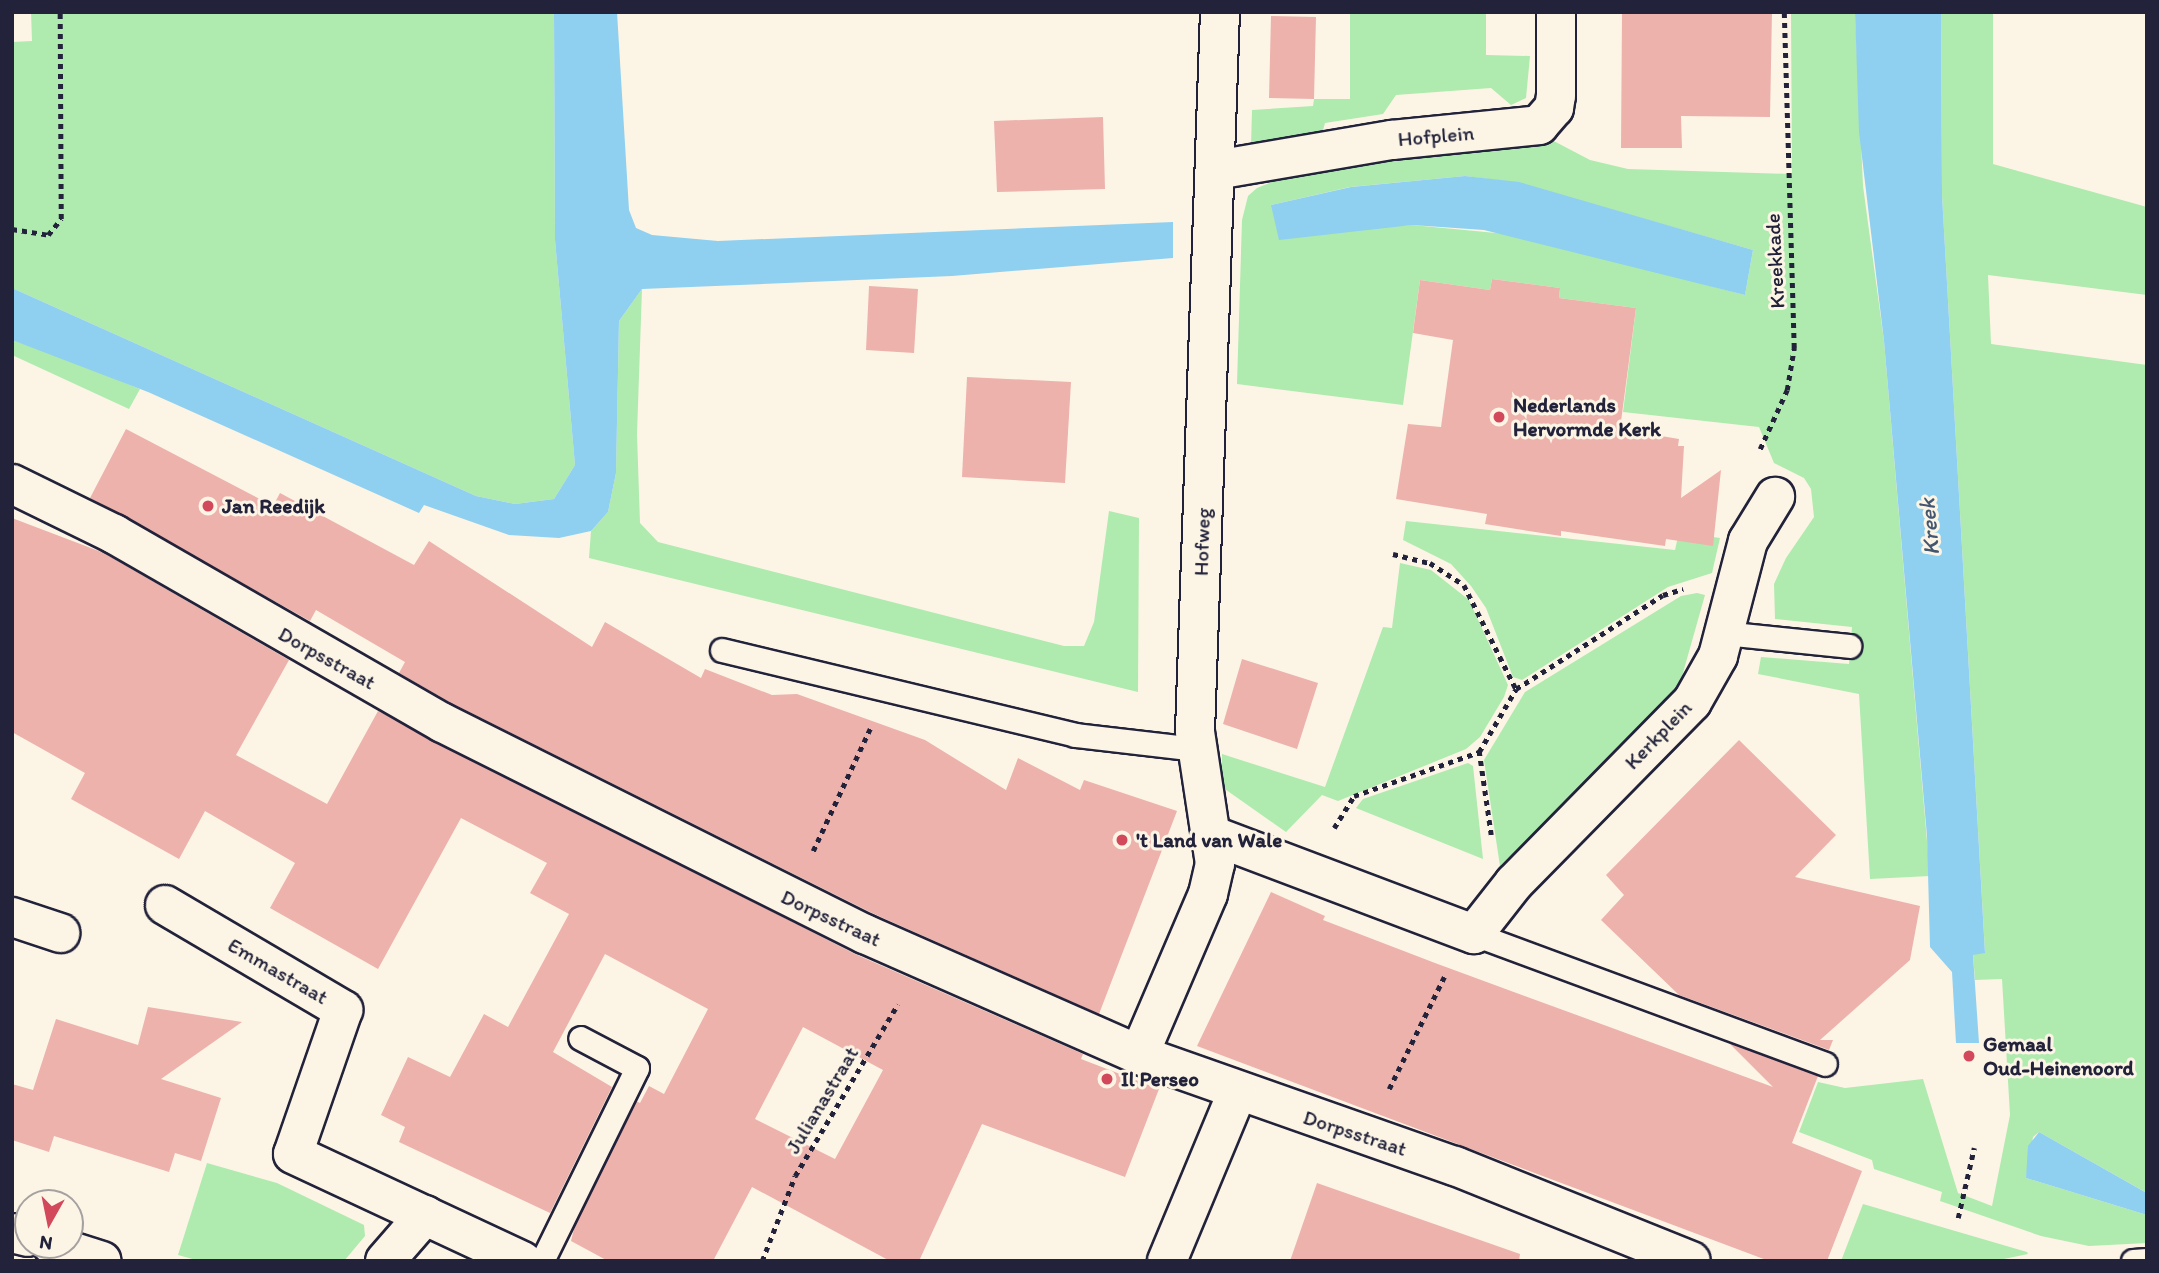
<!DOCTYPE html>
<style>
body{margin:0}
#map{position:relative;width:2159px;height:1273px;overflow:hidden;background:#fcf5e5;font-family:Itim,sans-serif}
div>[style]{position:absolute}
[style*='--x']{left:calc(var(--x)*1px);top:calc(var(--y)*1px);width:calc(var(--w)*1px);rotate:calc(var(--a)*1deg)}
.green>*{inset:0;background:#afeaaf}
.water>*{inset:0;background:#8fcff0}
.building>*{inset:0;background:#edb2ac}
.path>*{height:4.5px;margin-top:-2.25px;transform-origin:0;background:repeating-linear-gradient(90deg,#22223b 0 5px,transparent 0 10px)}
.roads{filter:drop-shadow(2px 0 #22223b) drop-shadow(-2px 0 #22223b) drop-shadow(0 2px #22223b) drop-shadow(0 -2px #22223b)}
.lane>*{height:23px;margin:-11.5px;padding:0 11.5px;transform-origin:11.5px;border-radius:11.5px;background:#fcf5e5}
.street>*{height:38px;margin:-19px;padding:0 19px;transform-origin:19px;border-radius:19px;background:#fcf5e5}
.dots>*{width:19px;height:19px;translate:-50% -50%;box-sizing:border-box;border:4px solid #fcf5e5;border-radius:50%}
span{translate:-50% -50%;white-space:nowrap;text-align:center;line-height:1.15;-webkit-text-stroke:6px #fcf5e5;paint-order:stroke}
.street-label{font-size:21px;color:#22223b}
.poi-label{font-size:21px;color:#22223b;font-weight:700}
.left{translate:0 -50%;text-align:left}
.water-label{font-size:23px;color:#435671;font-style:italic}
.frame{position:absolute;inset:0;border:14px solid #22223b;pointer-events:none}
.north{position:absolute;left:14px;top:1189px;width:70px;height:70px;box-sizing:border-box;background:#fcf5e5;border:2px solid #a5a1a1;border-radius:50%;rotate:189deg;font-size:19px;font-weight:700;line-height:28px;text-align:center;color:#22223b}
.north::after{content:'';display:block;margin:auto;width:24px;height:32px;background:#d1495b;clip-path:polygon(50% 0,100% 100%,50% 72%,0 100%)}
</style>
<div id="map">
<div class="green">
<i style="clip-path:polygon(31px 12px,554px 12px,555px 240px,575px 465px,554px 499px,515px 504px,476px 496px,12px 288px,12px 42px,32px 41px)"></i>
<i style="clip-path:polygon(1350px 12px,1486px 12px,1486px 55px,1530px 56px,1526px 98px,1511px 105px,1491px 88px,1396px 95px,1383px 114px,1325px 123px,1322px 134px,1251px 146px,1252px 110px,1313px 106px,1314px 99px,1350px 99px)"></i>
<i style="clip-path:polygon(evenodd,1791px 12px,1855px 12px,1863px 186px,1884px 341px,1930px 876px,1870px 879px,1859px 694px,1758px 674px,1761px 657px,1849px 664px,1852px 627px,1775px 619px,1774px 584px,1786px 558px,1814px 517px,1811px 489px,1804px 478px,1774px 463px,1759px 427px,1623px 412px,1636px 308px,1559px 298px,1560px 288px,1492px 279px,1490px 290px,1420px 280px,1403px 405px,1237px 384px,1242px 220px,1248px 196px,1257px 188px,1309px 167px,1548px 138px,1590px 160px,1628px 169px,1792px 174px,1791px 12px,1465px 176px,1519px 183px,1753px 250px,1745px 295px,1517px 235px,1412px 225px,1357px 228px,1271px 205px,1350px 187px,1465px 176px)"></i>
<i style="clip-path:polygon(1941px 12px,1993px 12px,1993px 164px,2147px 207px,2147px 295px,1988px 275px,1991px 344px,2147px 365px,2147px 1193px,2039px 1132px,2033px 1137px,2026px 1178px,2147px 1215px,2147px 1243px,2089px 1246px,2041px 1236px,1940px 1201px,1942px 1192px,1874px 1169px,1872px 1160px,1799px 1132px,1818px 1082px,1845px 1088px,1923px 1079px,1958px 1193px,1992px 1206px,2010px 1115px,2002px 979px,1975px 980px,1973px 954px,1985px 952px,1942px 195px)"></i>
<i style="clip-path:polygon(642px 289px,637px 434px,640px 523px,658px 542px,1064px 646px,1084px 646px,1094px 622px,1109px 511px,1139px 518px,1138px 692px,589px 558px,591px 531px,608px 512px,616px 473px,619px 321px)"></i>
<i style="clip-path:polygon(12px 340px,62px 357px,140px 389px,129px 409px,12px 355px)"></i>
<i style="clip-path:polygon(1406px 521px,1675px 550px,1679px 532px,1720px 538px,1712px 573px,1668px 587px,1522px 680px,1513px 677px,1486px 608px,1471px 586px,1451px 564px,1403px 540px)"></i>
<i style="clip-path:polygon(1400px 563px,1431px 570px,1469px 600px,1508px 685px,1504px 697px,1480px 737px,1466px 749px,1338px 801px,1322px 795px,1286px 832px,1222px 787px,1222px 754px,1325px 787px,1383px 627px,1392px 628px)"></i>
<i style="clip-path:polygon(1697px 593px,1705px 595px,1677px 694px,1500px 866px,1484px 760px,1525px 692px,1681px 596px)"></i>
<i style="clip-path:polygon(1468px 763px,1473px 766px,1483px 859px,1356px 808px,1363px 799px)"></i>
<i style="clip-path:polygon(207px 1163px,277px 1183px,364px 1225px,365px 1236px,344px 1261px,200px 1261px,178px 1255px)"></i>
<i style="clip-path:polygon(1863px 1204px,2027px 1252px,2028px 1254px,1994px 1261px,1841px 1261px)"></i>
</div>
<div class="water">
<i style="clip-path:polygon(554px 12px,617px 12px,629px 210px,636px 228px,652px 235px,718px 241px,1173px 222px,1173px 258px,952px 276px,642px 289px,619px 321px,616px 473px,608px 512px,591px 531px,559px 538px,509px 535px,424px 505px,419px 513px,148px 392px,12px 340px,12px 288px,476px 496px,515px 504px,554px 499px,575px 465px,555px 240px)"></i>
<i style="clip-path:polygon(1855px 12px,1941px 12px,1942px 195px,1985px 953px,1973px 955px,1979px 1043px,1956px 1043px,1952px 972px,1930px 947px,1927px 836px,1884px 341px,1859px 132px)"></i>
<i style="clip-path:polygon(1465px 176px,1519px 182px,1753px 250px,1745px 295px,1484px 230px,1412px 225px,1279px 240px,1271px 205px,1351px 187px)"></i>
<i style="clip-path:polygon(2039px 1132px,2145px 1192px,2147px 1215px,2026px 1178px,2028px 1146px)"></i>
</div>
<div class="building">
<i style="clip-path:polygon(1622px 12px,1772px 12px,1770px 117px,1681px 116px,1682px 148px,1621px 148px)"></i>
<i style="clip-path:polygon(1271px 16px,1316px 17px,1314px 99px,1269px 98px)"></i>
<i style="clip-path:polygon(1103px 117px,1105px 189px,997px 192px,994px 121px)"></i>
<i style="clip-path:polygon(1492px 279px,1560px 288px,1559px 298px,1636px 308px,1620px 429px,1679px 439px,1678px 446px,1684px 446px,1681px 498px,1721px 470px,1713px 546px,1666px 539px,1665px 546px,1561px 531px,1561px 536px,1485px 524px,1487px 514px,1396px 499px,1408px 424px,1441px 427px,1453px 340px,1413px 333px,1420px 280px,1490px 290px)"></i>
<i style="clip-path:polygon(869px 286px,918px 289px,914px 353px,866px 350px)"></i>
<i style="clip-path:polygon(967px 377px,1071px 382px,1065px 483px,962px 477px)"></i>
<i style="clip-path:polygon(126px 429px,273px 506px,280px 493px,414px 565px,429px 541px,592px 647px,605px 622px,701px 678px,705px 669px,772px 695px,797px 694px,925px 740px,1006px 790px,1018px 758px,1080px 790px,1084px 780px,1177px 811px,1099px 1014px,874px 914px,453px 704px,399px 673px,405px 662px,316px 610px,310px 621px,90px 498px)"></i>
<i style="clip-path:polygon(evenodd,12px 518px,104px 553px,289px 660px,236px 755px,327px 804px,378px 711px,855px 954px,1083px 1054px,1081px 1059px,1159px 1089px,1125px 1177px,982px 1124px,919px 1261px,890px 1261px,752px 1187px,713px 1261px,608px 1261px,571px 1241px,575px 1225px,636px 1101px,640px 1103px,649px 1086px,664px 1094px,708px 1009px,605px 954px,553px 1052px,612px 1087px,550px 1213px,399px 1142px,405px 1127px,381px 1115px,408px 1057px,450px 1077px,484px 1014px,508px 1027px,569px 914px,530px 893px,547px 863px,461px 818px,378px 969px,270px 908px,295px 863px,205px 811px,179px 859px,71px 799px,85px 773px,12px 732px,12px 518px,803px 1027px,883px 1070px,835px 1159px,755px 1119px,803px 1027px)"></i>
<i style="clip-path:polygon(1242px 659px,1318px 683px,1297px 749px,1223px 724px)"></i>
<i style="clip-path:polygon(1739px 740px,1836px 835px,1795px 877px,1920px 906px,1910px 960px,1820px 1040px,1833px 1040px,1829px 1050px,1679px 995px,1601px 920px,1624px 895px,1606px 875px)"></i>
<i style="clip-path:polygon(1271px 892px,1325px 916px,1323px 920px,1435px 963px,1773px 1087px,1729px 1043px,1818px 1076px,1792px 1143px,1862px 1171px,1827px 1261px,1769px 1261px,1197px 1046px)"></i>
<i style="clip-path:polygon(148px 1007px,242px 1022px,161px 1079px,221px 1098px,201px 1161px,175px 1153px,169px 1172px,54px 1136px,49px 1152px,12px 1140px,12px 1084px,33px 1090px,56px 1019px,138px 1045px)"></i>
<i style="clip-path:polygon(1317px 1183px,1520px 1254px,1519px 1261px,1290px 1261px)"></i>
</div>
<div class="path">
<i style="--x:12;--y:229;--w:36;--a:9"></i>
<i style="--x:48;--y:235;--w:21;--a:-51"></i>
<i style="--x:61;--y:219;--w:207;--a:-90.3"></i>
<i style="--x:1760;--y:449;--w:65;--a:-65.4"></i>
<i style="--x:1787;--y:390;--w:43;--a:-80.5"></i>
<i style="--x:1794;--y:348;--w:336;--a:-91.7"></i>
<i style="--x:1393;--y:554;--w:38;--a:14"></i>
<i style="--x:1430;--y:563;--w:40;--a:32.9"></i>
<i style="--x:1464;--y:585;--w:116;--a:63.4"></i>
<i style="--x:1334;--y:828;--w:38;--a:-58"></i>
<i style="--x:1354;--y:796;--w:133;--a:-19.4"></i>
<i style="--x:1491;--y:835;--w:84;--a:-98.2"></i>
<i style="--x:1479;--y:752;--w:73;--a:-59.6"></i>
<i style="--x:1516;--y:689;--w:174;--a:-32.6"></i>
<i style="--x:1663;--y:595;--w:21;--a:-17"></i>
<i style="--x:813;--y:851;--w:135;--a:-65"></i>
<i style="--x:1389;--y:1089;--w:125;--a:-63.8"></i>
<i style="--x:1958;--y:1218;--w:72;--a:-77.1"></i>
<i style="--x:762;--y:1261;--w:91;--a:-68.8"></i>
<i style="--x:795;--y:1176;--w:200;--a:-59.1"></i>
</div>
<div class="roads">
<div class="lane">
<i style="--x:1724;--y:633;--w:126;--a:5.9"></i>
<i style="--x:722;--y:650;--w:363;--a:13.5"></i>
<i style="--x:1075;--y:735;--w:122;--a:6.6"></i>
<i style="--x:1474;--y:934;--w:374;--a:20.3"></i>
<i style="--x:542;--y:1261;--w:215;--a:-63.8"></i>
<i style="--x:637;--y:1068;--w:64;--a:-152.2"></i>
<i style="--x:2133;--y:1261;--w:14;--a:-4"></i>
</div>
<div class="street">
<i style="--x:1216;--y:170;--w:179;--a:-9.7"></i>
<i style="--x:1392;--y:140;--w:148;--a:-5.8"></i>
<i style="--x:1539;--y:125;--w:23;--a:-49"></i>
<i style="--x:1554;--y:108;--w:12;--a:-81"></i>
<i style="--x:1556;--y:96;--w:84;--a:-90"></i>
<i style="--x:12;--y:484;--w:114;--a:26.1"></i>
<i style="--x:114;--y:534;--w:379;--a:29.9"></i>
<i style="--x:443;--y:723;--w:472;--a:26.6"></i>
<i style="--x:865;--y:934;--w:300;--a:23.8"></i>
<i style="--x:1139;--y:1055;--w:335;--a:19.4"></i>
<i style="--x:1455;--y:1166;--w:254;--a:21.9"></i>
<i style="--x:1214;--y:836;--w:278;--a:20.7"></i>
<i style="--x:1474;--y:934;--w:65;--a:-51.9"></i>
<i style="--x:1514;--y:883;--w:254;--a:-45.5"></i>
<i style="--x:1692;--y:702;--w:53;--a:-60.5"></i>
<i style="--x:1718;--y:656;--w:119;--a:-75.4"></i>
<i style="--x:1748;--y:541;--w:52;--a:-58.5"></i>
<i style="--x:165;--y:905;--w:207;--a:30.5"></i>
<i style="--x:343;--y:1010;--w:152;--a:109.1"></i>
<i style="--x:293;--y:1154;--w:253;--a:25"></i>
<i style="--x:12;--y:917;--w:51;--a:18.4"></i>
<i style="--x:1139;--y:1055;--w:175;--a:-66.8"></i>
<i style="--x:1208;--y:894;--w:31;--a:-77"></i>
<i style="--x:1215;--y:864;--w:134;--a:-98.6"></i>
<i style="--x:1195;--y:731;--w:719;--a:-88.01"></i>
<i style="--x:12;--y:1233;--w:16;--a:14"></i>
<i style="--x:52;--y:1245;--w:52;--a:17.7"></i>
<i style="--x:385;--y:1261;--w:61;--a:-49"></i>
<i style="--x:1167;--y:1261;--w:182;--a:-67.4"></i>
</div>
</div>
<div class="dots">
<i style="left:1499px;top:417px;background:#d1495b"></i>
<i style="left:208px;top:506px;background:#d1495b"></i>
<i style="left:1122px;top:840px;background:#d1495b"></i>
<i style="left:1969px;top:1056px;background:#d1495b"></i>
<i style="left:1107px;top:1079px;background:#d1495b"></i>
</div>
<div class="street-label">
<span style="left:1436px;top:136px;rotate:-5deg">Hofplein</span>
<span style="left:1775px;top:261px;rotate:-93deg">Kreekkade</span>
<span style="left:1202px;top:542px;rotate:-88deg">Hofweg</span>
<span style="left:327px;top:658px;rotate:29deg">Dorpsstraat</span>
<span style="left:1658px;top:735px;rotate:-46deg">Kerkplein</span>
<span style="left:831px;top:918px;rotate:25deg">Dorpsstraat</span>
<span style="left:278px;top:971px;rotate:30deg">Emmastraat</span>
<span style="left:822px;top:1100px;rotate:-59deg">Julianastraat</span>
<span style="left:1355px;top:1133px;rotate:18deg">Dorpsstraat</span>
</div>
<div class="poi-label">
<span class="left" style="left:1513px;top:417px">Nederlands<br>Hervormde Kerk</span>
<span class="left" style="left:222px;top:506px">Jan Reedijk</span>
<span class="left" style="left:1136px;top:840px">'t Land van Wale</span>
<span class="left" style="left:1983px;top:1056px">Gemaal<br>Oud-Heinenoord</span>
<span class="left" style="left:1121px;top:1079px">Il Perseo</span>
</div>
<div class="water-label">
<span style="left:1929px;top:527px;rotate:-95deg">Kreek</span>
</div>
<div class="frame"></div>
<div class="north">N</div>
</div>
